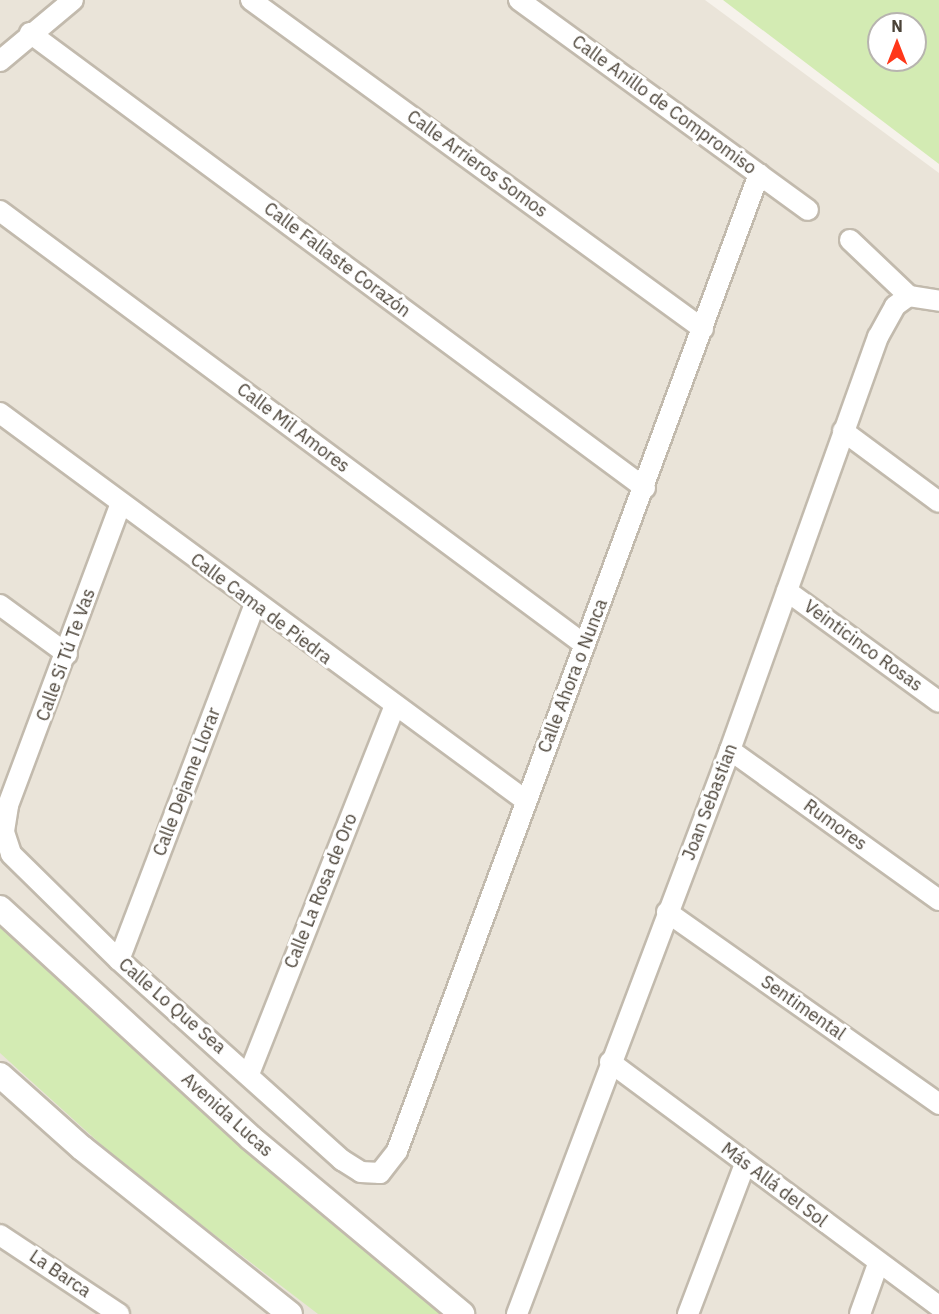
<!DOCTYPE html>
<meta charset="utf-8">
<style>
body{margin:0}
#map{position:relative;width:939px;height:1314px;overflow:hidden;background:#f6f2eb;font-family:"IBM Plex Sans",sans-serif}
div>[style]{position:absolute}
[style*='--x']{left:calc(var(--x)*1px);top:calc(var(--y)*1px);width:calc(var(--w)*1px);rotate:calc(var(--a)*1deg)}
.residential>*{inset:0;background:#eae4d9}
.green>*{inset:0;background:#d3ebb3}
.roads{filter:drop-shadow(2px 0 #c2baad) drop-shadow(-2px 0 #c2baad) drop-shadow(0 2px #c2baad) drop-shadow(0 -2px #c2baad)}
.minor>*{height:20px;margin:-10px;padding:0 10px;transform-origin:10px;border-radius:10px;background:#fff}
.tertiary>*{height:24px;margin:-12px;padding:0 12px;transform-origin:12px;border-radius:12px;background:#fff}
span{translate:-50% -50%;white-space:nowrap;text-align:center;line-height:1.15;-webkit-text-stroke:6px #fff;paint-order:stroke}
.street-label{font-size:18px;color:#4b4338}
.north{position:absolute;left:867px;top:12px;width:60px;height:60px;box-sizing:border-box;background:#fff;border:2px solid #b7b4af;border-radius:50%;rotate:0deg;font-size:16px;font-weight:700;line-height:24px;text-align:center;color:#4b4338}
.north::after{content:'';display:block;margin:auto;width:21px;height:27px;background:#ff3719;clip-path:polygon(50% 0,100% 100%,50% 72%,0 100%)}
</style>
<div id="map">
<div class="residential">
<i style="clip-path:polygon(0 0,705px 0,939px 173px,939px 1314px,0 1314px)"></i>
</div>
<div class="green">
<i style="clip-path:polygon(evenodd,723px 0,939px 0,939px 164px,723px 0,879px 24px,915px 24px,915px 60px,879px 60px,879px 24px)"></i>
<i style="clip-path:polygon(0 927px,410px 1287px,443px 1314px,318px 1314px,126px 1167px,0 1053px)"></i>
</div>
<div class="roads">
<div class="minor">
<i style="--x:251;--y:0;--w:559;--a:36.05"></i>
<i style="--x:519;--y:0;--w:357;--a:36"></i>
<i style="--x:30;--y:33;--w:765;--a:36.5"></i>
<i style="--x:0;--y:61;--w:95;--a:-39.9"></i>
<i style="--x:0;--y:211;--w:728;--a:36.57"></i>
<i style="--x:850;--y:240;--w:81;--a:43.5"></i>
<i style="--x:909;--y:296;--w:30;--a:9"></i>
<i style="--x:0;--y:413;--w:652;--a:36.4"></i>
<i style="--x:843;--y:431;--w:119;--a:36.5"></i>
<i style="--x:121;--y:503;--w:323;--a:110.5"></i>
<i style="--x:8;--y:806;--w:26;--a:99"></i>
<i style="--x:4;--y:832;--w:23;--a:72"></i>
<i style="--x:11;--y:854;--w:151;--a:44.5"></i>
<i style="--x:119;--y:960;--w:300;--a:41.9"></i>
<i style="--x:342;--y:1160;--w:22;--a:32"></i>
<i style="--x:361;--y:1172;--w:19;--a:3"></i>
<i style="--x:380;--y:1173;--w:28;--a:-52"></i>
<i style="--x:397;--y:1151;--w:1042;--a:-69.67"></i>
<i style="--x:787;--y:591;--w:188;--a:36.1"></i>
<i style="--x:0;--y:605;--w:83;--a:36.2"></i>
<i style="--x:730;--y:750;--w:257;--a:35.7"></i>
<i style="--x:667;--y:912;--w:333;--a:35.2"></i>
<i style="--x:119;--y:960;--w:381;--a:-69.1"></i>
<i style="--x:610;--y:1062;--w:410;--a:36.6"></i>
<i style="--x:249;--y:1074;--w:395;--a:-68.4"></i>
<i style="--x:0;--y:1235;--w:143;--a:33.6"></i>
<i style="--x:517;--y:1314;--w:603;--a:-69.31"></i>
<i style="--x:730;--y:750;--w:439;--a:-70.3"></i>
<i style="--x:878;--y:337;--w:35;--a:-61"></i>
<i style="--x:895;--y:306;--w:17;--a:-36"></i>
<i style="--x:688;--y:1314;--w:160;--a:-69.2"></i>
<i style="--x:860;--y:1314;--w:53;--a:-70.2"></i>
</div>
<div class="tertiary">
<i style="--x:0;--y:908;--w:340;--a:42.5"></i>
<i style="--x:251;--y:1138;--w:275;--a:39.8"></i>
<i style="--x:0;--y:1075;--w:110;--a:41.7"></i>
<i style="--x:82;--y:1148;--w:266;--a:38.6"></i>
</div>
</div>
<div class="street-label">
<span style="left:664px;top:105px;rotate:36deg">Calle Anillo de Compromiso</span>
<span style="left:477px;top:164px;rotate:36deg">Calle Arrieros Somos</span>
<span style="left:337px;top:260px;rotate:37deg">Calle Fallaste Corazón</span>
<span style="left:293px;top:428px;rotate:37deg">Calle Mil Amores</span>
<span style="left:261px;top:609px;rotate:37deg">Calle Cama de Piedra</span>
<span style="left:863px;top:646px;rotate:36deg">Veinticinco Rosas</span>
<span style="left:66px;top:655px;rotate:-70deg">Calle Si Tú Te Vas</span>
<span style="left:573px;top:676px;rotate:-69deg">Calle Ahora o Nunca</span>
<span style="left:187px;top:782px;rotate:-69deg">Calle Dejame Llorar</span>
<span style="left:710px;top:802px;rotate:-69deg">Joan Sebastian</span>
<span style="left:835px;top:825px;rotate:36deg">Rumores</span>
<span style="left:321px;top:891px;rotate:-68deg">Calle La Rosa de Oro</span>
<span style="left:172px;top:1006px;rotate:41deg">Calle Lo Que Sea</span>
<span style="left:803px;top:1008px;rotate:35deg">Sentimental</span>
<span style="left:227px;top:1115px;rotate:42deg">Avenida Lucas</span>
<span style="left:774px;top:1185px;rotate:37deg">Más Allá del Sol</span>
<span style="left:60px;top:1274px;rotate:34deg">La Barca</span>
</div>
<div class="north">N</div>
</div>
